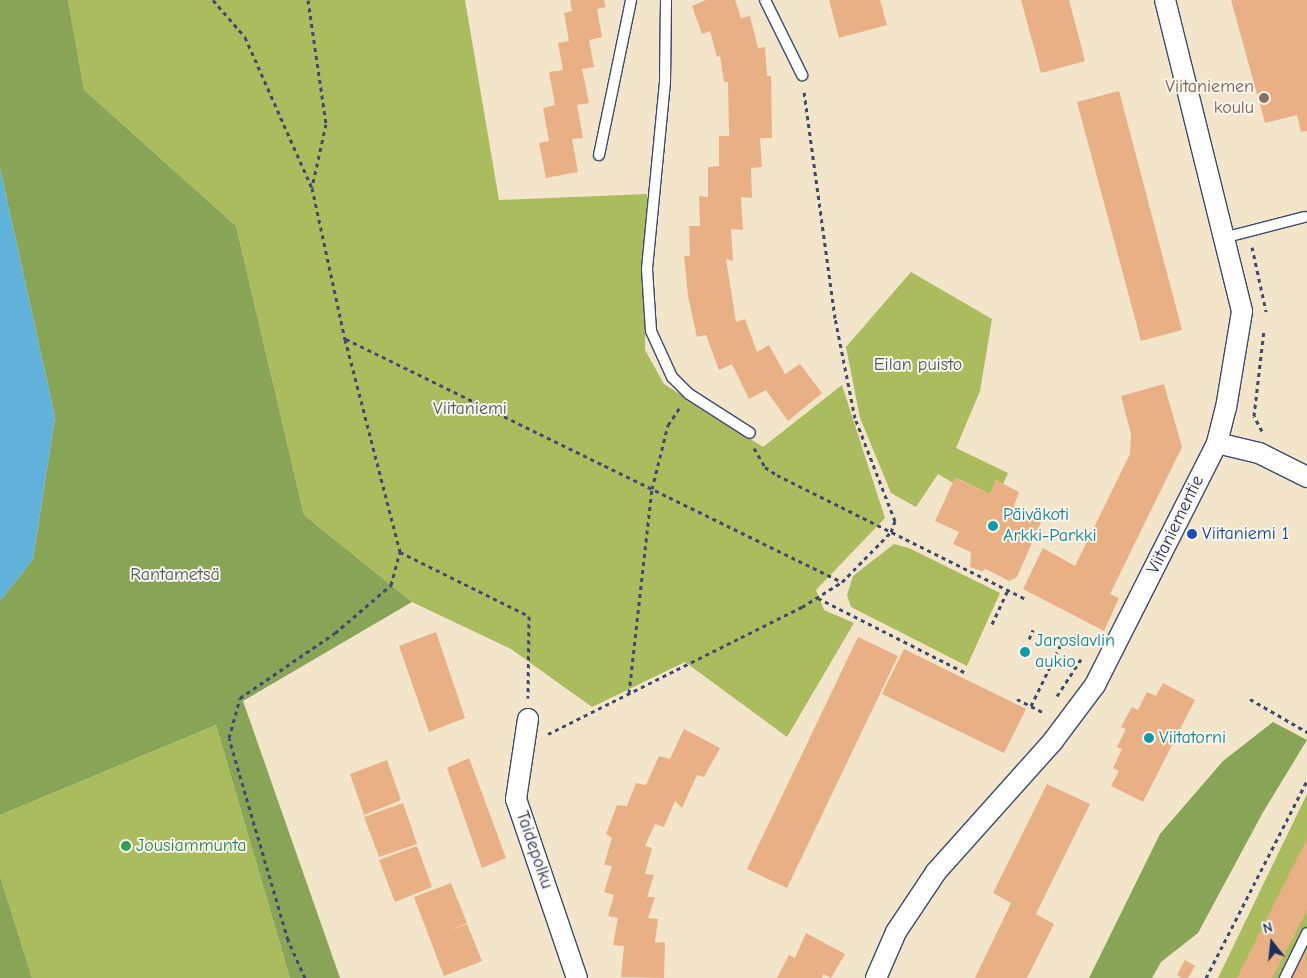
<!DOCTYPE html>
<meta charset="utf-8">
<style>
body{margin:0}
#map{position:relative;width:1307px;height:978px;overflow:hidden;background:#f2e5ca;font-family:"Comic Neue",sans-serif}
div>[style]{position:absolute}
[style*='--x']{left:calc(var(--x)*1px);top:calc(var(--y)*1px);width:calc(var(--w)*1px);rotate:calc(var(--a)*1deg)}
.green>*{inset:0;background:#abbc5f}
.forest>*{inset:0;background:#88a456}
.water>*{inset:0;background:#60b2db}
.building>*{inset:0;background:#e9b086}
.path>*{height:3px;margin-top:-1.5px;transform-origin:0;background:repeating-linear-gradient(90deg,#3b4a6e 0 4px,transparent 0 8px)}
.roads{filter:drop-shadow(1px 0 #3b4a6e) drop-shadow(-1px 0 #3b4a6e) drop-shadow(0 1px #3b4a6e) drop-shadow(0 -1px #3b4a6e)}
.lane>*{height:10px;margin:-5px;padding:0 5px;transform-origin:5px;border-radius:5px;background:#fff}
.street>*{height:20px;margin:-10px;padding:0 10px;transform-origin:10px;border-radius:10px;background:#fff}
.dots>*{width:14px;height:14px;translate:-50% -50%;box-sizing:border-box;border:2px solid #fbf7ec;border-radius:50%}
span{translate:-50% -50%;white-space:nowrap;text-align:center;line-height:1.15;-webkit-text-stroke:4px #fbf7ec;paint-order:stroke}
.education-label{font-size:18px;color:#785e54}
.right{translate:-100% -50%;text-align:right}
.park-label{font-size:18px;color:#46595e}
.culture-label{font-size:18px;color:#0d838f}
.left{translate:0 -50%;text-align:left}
.street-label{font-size:18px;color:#1b2f5e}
.transit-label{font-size:18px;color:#164399}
.leisure-label{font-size:18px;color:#27864d}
.north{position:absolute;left:1247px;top:918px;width:50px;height:50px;-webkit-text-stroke:4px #fbf7ec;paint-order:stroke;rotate:344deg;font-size:14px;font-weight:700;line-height:20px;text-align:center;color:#1b2f5e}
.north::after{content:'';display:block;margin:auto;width:18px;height:22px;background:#1b2f5e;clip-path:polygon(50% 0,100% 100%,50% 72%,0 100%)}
</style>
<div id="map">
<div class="green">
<i style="clip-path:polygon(68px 0,465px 0,499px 200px,647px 194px,645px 350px,664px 384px,763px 447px,842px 385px,885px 518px,816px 590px,824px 610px,854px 623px,787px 737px,685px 662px,592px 707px,511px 649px,412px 602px,304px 515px,236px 226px,84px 90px)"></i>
<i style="clip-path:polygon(911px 272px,992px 319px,980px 391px,956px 448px,1008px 473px,1003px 484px,996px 480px,990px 494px,956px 478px,953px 483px,938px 474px,916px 507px,891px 493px,860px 418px,846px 347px)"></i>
<i style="clip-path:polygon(894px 544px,909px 548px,1000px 593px,967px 666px,851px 607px,847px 595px,853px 576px)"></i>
<i style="clip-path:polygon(216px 725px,290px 978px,32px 978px,0 876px,0 815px)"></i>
<i style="clip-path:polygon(1307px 794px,1307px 978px,1218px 978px)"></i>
</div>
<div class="forest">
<i style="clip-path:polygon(0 0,68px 0,84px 90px,236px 226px,304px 515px,412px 602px,243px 701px,340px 978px,290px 978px,216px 725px,0 815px,0 601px,33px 559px,55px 417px,0 169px)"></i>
<i style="clip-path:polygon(1273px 722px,1307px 740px,1262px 814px,1198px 933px,1161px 962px,1152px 978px,1089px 978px,1160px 834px,1223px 761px)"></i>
<i style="clip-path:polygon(0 876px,32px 978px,0 978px)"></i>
</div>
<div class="water">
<i style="clip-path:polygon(0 169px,55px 417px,33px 559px,0 601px)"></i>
</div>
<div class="building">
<i style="clip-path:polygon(570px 0,604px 0,606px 7px,597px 9px,602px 37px,589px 40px,594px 67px,582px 69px,589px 103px,577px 105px,583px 138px,572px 139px,578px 172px,546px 178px,539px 143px,549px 141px,543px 108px,555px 105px,549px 72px,563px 70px,558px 43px,569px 41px,564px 13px,572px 11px)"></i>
<i style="clip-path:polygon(706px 0,735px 0,741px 18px,750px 16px,758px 48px,765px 47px,767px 76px,771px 76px,772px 138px,760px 138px,762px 167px,751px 168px,752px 198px,741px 197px,743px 230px,731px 229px,733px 261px,726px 259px,736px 322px,745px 319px,757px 352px,769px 345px,785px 374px,800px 364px,822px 393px,788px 421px,766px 390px,749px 399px,732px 364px,719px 370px,706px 335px,697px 337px,688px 296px,684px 256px,690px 256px,689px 226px,700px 226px,699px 196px,708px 197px,708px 167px,719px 166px,719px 136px,729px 136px,728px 82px,724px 82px,720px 56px,717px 57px,710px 31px,702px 34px,692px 6px)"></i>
<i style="clip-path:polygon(829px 0,880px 0,887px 25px,839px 38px)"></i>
<i style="clip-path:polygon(1021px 0,1069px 0,1085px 61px,1041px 73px)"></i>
<i style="clip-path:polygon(1231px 0,1307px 0,1307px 131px,1301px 132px,1297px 115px,1265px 123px)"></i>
<i style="clip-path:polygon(1119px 91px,1182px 330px,1141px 341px,1077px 102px)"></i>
<i style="clip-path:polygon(1164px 384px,1182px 447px,1110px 594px,1119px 598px,1104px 631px,1023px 589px,1043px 548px,1075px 566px,1130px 454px,1131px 434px,1121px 396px)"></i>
<i style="clip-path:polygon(955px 478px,990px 494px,996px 480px,1019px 492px,1014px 506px,1042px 520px,1017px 577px,1009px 581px,986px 569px,982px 571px,970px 567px,971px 552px,953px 544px,959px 532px,935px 521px)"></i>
<i style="clip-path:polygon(436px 632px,465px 718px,429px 732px,399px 646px)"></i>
<i style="clip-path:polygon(858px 637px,898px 656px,787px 888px,747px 869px)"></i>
<i style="clip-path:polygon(904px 649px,1026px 709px,1004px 753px,882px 694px)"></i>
<i style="clip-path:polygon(1163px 683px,1195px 700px,1143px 802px,1111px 786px,1119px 771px,1113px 768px,1122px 749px,1117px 747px,1126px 729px,1121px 727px,1132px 707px,1138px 710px,1147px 692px,1156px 696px)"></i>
<i style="clip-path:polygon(684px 729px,720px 748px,704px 777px,697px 775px,682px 808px,675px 801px,664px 827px,655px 824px,645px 846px,652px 848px,645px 874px,654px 875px,647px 897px,655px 897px,648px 918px,658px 919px,655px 943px,665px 942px,664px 978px,621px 977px,624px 946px,613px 945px,618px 918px,608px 916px,614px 895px,604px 892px,612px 866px,604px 865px,612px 838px,606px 834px,617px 805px,627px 806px,636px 783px,646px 785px,659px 756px,670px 759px)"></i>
<i style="clip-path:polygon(469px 758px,506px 858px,482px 868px,447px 768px)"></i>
<i style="clip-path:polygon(387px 760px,401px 800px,364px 815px,350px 774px)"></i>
<i style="clip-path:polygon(1047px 784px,1090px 804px,1036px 914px,1054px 924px,1027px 978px,975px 978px,1011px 903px,993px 893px)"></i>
<i style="clip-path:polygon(403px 803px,417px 844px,379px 857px,364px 817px)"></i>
<i style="clip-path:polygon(1307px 839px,1307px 910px,1272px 978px,1237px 978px)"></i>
<i style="clip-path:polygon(417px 846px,432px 887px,395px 902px,379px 860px)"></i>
<i style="clip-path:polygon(451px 883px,467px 923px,449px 931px,467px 924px,482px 961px,444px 976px,414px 897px)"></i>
<i style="clip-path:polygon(806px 933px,845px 954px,831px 978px,823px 974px,822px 978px,777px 978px,789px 955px,795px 958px)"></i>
<i style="clip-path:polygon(1306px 946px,1307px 978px,1290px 978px)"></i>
<i style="clip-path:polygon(1185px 960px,1195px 966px,1188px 978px,1182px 978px,1177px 975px)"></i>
</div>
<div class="path">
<i style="--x:213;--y:0;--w:49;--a:49.1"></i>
<i style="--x:245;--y:37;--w:165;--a:66.1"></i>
<i style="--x:312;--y:188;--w:155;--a:77.7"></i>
<i style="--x:345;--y:339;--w:220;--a:75.5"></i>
<i style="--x:400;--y:552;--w:144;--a:26.4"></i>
<i style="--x:529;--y:616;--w:82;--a:90.7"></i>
<i style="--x:308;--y:0;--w:125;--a:81.7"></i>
<i style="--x:326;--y:124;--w:65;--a:102.5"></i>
<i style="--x:1252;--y:247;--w:66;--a:77.7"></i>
<i style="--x:346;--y:339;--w:552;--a:26.1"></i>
<i style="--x:1262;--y:431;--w:17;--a:-118"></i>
<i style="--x:1254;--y:416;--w:87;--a:-83.4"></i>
<i style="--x:754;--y:448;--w:22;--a:60"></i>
<i style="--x:765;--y:467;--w:14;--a:34"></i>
<i style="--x:777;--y:475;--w:278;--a:26.5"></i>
<i style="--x:818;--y:598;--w:164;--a:26.9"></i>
<i style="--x:992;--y:624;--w:38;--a:-65"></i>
<i style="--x:1075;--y:635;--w:20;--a:24"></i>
<i style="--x:1029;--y:639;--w:10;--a:-66"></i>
<i style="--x:629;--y:693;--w:205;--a:-83.6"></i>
<i style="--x:652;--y:489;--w:66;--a:-76"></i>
<i style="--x:668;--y:425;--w:22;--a:-56"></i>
<i style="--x:1057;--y:696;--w:44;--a:-57"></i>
<i style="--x:1017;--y:699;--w:31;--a:27"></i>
<i style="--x:1250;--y:699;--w:66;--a:30.1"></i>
<i style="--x:1031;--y:706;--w:71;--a:-64.2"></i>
<i style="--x:548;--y:734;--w:284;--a:-26.6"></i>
<i style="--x:802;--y:607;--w:47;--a:-32"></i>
<i style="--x:842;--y:582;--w:70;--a:-45.6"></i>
<i style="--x:891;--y:532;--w:12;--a:-70"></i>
<i style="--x:895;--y:521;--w:110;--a:-111.2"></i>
<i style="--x:855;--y:418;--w:102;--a:-101.3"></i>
<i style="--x:835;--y:318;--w:228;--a:-97.8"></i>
<i style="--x:305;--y:978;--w:42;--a:-114.1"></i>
<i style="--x:288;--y:940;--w:210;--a:-106.3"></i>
<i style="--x:229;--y:738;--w:41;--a:-74.6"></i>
<i style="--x:240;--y:698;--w:115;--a:-34.4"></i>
<i style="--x:335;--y:633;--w:74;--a:-40.6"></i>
<i style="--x:391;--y:585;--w:34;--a:-75"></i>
<i style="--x:1206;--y:978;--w:221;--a:-62.9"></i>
</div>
<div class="roads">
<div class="lane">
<i style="--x:666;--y:0;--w:82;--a:90.7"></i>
<i style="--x:665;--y:82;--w:188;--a:95.5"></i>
<i style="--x:647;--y:269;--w:62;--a:86.3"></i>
<i style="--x:651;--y:331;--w:51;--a:65.5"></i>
<i style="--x:672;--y:377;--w:24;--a:45"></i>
<i style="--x:689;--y:394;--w:72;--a:32.6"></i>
<i style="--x:765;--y:0;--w:84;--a:63.7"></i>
<i style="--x:599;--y:155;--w:158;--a:-78.3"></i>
<i style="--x:1223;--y:238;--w:84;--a:-14.5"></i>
<i style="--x:1285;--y:978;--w:50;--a:-63.9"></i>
</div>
<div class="street">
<i style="--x:1217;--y:443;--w:43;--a:13.4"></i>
<i style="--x:1259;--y:453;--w:54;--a:26.6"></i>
<i style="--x:528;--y:719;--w:81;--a:98.5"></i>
<i style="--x:516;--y:799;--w:189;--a:71.2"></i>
<i style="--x:876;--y:978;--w:50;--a:-66.5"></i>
<i style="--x:896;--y:932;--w:72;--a:-56.3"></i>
<i style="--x:936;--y:872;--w:176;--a:-48.2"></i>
<i style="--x:1053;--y:741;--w:70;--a:-53.1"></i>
<i style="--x:1095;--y:685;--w:271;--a:-63.2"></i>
<i style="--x:1217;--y:443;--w:36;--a:-76"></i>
<i style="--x:1226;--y:408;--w:98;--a:-80.6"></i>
<i style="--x:1242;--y:311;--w:320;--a:-103.9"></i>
</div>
</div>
<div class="dots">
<i style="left:1264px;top:98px;background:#8d6e63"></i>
<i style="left:993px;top:526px;background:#0f9aa8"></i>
<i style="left:1192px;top:534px;background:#1a4fb4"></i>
<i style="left:1025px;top:652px;background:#0f9aa8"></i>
<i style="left:1149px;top:738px;background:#0f9aa8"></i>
<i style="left:126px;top:846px;background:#2e9e5b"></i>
</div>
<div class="education-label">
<span class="right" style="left:1254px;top:98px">Viitaniemen<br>koulu</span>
</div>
<div class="park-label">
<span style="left:918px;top:365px">Eilan puisto</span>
<span style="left:470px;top:409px">Viitaniemi</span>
<span style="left:175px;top:575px">Rantametsä</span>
</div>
<div class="culture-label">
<span class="left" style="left:1003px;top:526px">Päiväkoti<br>Arkki-Parkki</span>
<span class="left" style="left:1035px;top:652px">Jaroslavlin<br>aukio</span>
<span class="left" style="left:1159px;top:738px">Viitatorni</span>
</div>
<div class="street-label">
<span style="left:1176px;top:525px;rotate:-64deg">Viitaniementie</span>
<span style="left:534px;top:850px;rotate:71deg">Taidepolku</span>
</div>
<div class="transit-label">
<span class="left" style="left:1202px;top:534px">Viitaniemi 1</span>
</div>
<div class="leisure-label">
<span class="left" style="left:136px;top:846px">Jousiammunta</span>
</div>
<div class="north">N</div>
</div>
